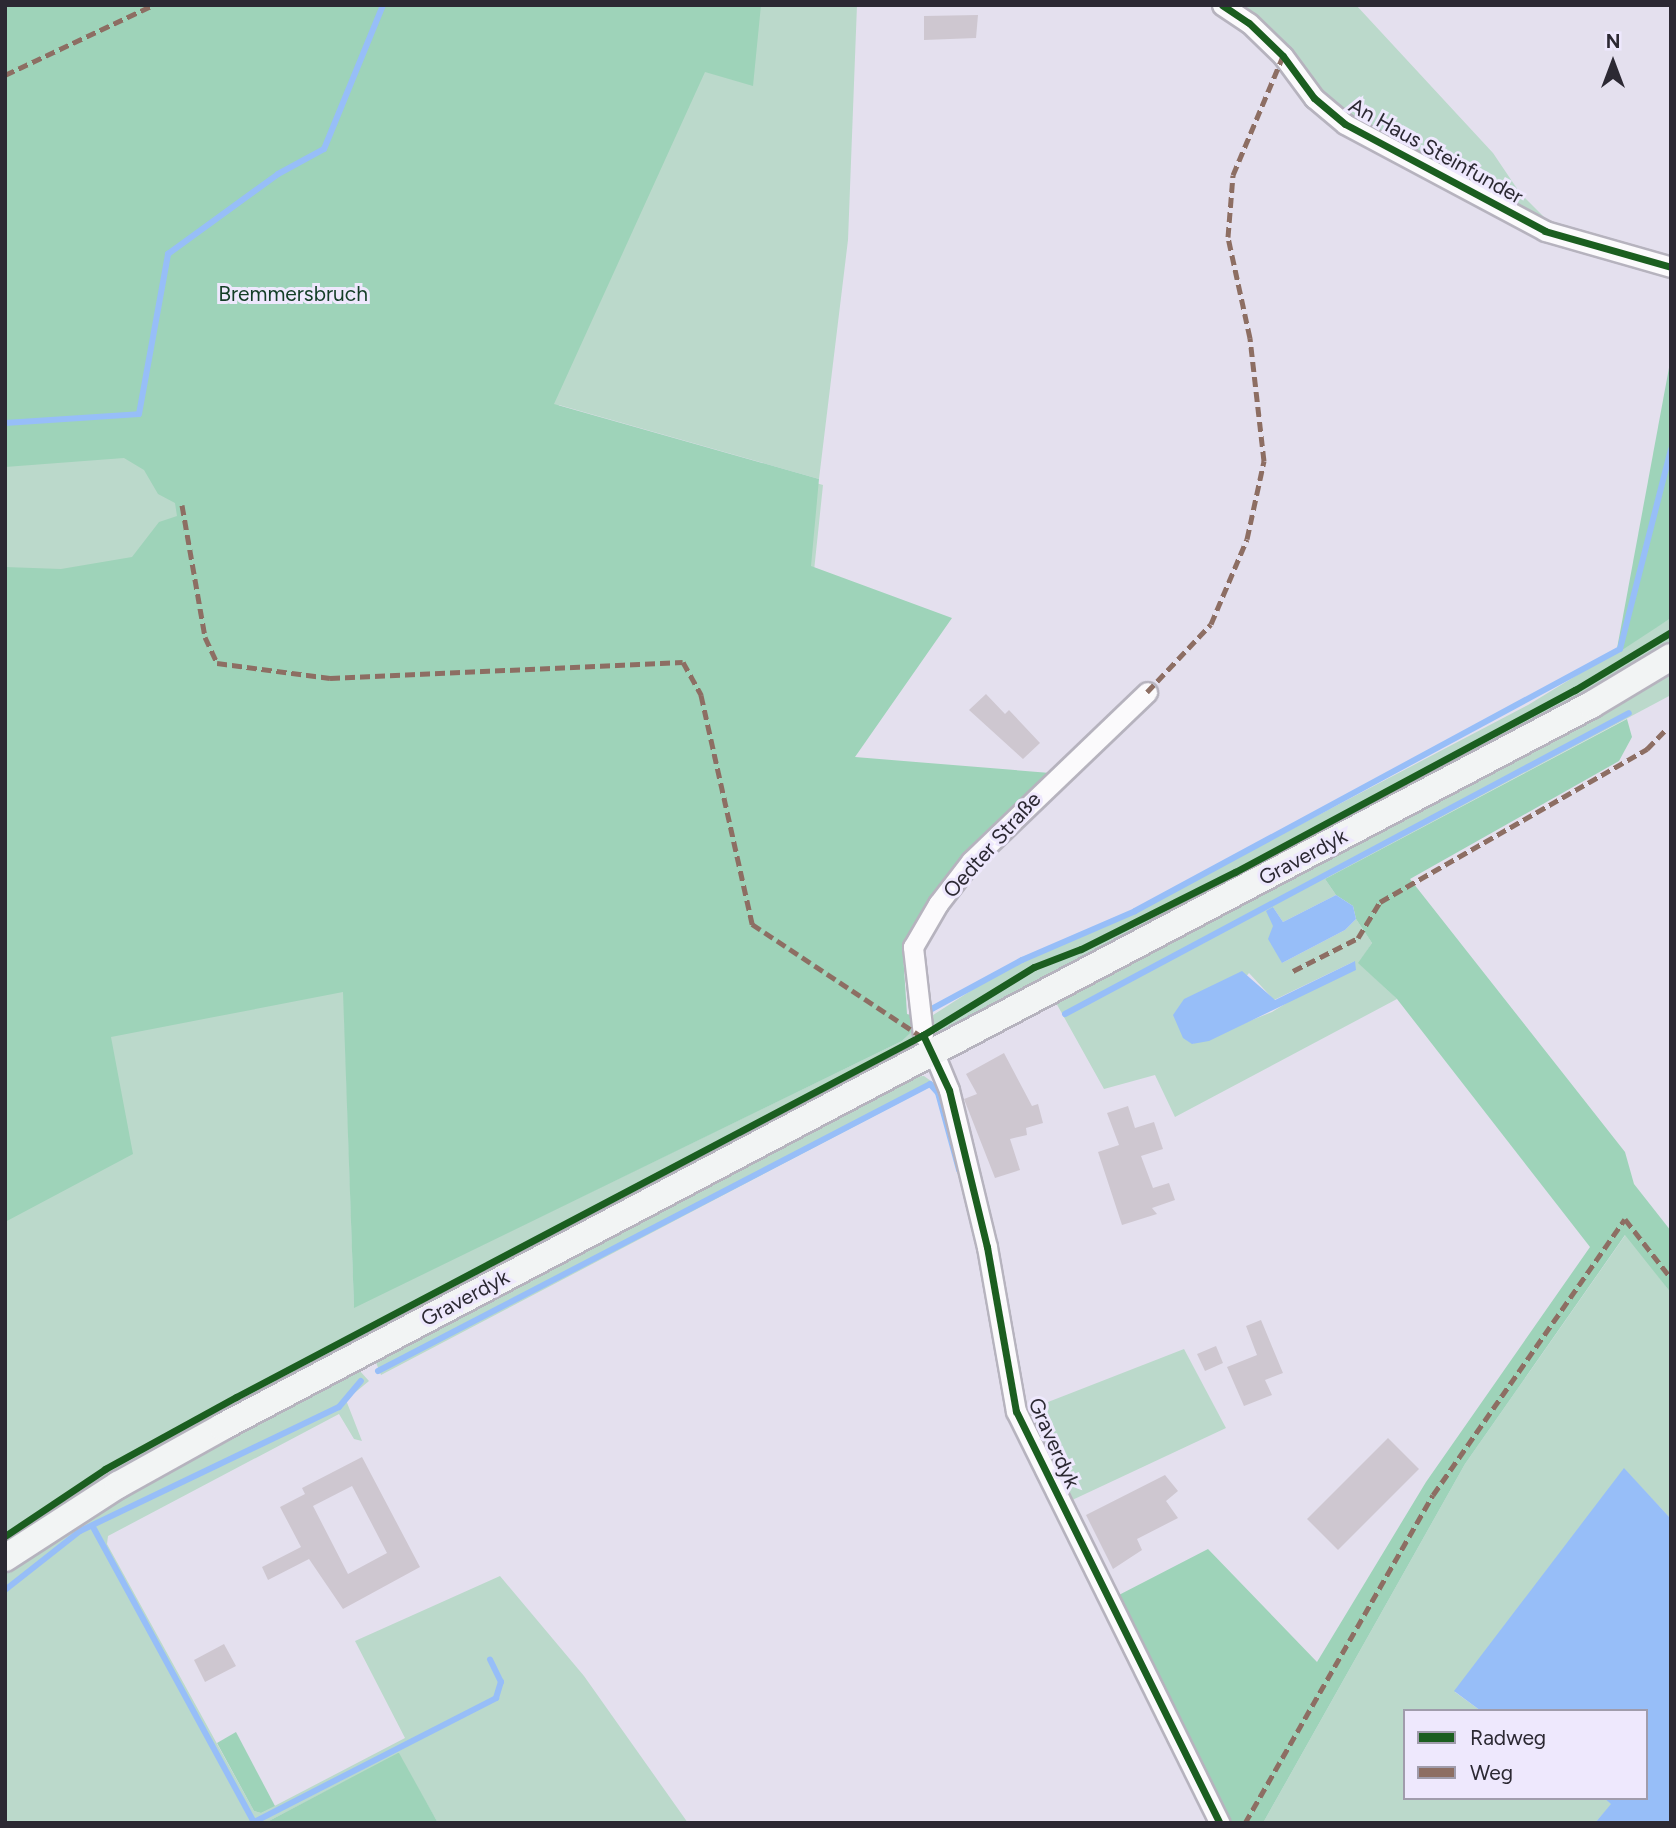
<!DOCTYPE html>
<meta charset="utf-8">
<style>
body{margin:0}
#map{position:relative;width:1676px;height:1828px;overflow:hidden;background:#e4e0ee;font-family:Figtree,sans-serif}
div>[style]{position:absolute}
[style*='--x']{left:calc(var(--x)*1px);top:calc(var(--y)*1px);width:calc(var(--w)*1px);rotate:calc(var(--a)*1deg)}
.green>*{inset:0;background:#bbd9cb}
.forest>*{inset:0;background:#9ed3b9}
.water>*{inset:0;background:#97bef8}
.stream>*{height:6px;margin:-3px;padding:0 3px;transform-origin:3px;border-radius:3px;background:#97bef8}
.building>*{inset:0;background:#cec7d0}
.roads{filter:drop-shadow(2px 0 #b6b3be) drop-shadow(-2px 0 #b6b3be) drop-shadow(0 2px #b6b3be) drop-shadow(0 -2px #b6b3be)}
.minor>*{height:19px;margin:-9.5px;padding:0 9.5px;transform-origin:9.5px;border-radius:9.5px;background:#fbfafc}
.secondary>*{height:26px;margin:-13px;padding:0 13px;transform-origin:13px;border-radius:13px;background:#f2f4f4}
.quiet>*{height:5px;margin-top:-2.5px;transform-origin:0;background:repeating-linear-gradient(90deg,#8d6e63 0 10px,transparent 0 15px)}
.cycleway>*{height:7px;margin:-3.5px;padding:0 3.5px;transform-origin:3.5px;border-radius:3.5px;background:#1b5e20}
span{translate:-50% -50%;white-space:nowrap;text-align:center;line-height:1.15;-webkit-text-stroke:6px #eee8fd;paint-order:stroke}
.street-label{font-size:21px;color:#2c2933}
.park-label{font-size:21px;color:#133d26}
.frame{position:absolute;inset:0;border:7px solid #2c2933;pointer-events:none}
.legend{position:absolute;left:1403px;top:1709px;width:245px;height:91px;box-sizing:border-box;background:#eee8fd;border:2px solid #a09cac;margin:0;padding:9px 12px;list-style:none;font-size:21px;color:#2c2933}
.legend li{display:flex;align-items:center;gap:14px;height:35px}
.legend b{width:35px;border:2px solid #a09cac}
.north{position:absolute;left:1578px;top:28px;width:70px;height:70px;-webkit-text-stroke:5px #eee8fd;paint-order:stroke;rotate:0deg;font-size:19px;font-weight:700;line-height:28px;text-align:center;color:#2c2933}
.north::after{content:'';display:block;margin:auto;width:24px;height:32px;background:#2c2933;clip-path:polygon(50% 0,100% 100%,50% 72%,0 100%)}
</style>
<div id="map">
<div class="green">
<i style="clip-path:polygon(5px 5px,857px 5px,848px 240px,819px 479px,559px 405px,557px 410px,823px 485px,814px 571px,344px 1001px,354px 1307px,902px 1041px,912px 1031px,914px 1043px,901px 1057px,5px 1548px)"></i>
<i style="clip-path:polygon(1238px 5px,1356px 5px,1493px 153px,1520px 193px,1545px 218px,1359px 121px,1332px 101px,1299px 61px)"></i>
<i style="clip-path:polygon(1671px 618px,1671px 643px,1622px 674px,941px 1038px,936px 1033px,930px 1017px,986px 981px,1026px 959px,1107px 926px,1528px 705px)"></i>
<i style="clip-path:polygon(evenodd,1671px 672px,1671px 695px,1325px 879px,1336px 895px,1283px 922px,1273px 907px,1282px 963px,1345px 930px,1356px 919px,1372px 943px,1359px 963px,1397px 999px,1175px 1117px,1155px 1075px,1104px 1089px,1055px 1001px,1671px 672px,1355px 961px,1272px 1012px,1192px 1044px,1249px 973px,1274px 1000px,1355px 961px)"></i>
<i style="clip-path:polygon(924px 1076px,935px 1084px,381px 1375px,375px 1360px,911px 1077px)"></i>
<i style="clip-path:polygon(1626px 1234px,1671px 1293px,1671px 1519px,1624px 1469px,1455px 1692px,1481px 1711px,1405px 1711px,1405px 1798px,1604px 1798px,1612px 1804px,1595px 1823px,1263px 1823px,1465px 1464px)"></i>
<i style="clip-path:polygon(1184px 1349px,1226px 1428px,1068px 1502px,1025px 1411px)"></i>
<i style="clip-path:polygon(351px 1370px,359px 1370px,369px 1381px,346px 1400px,362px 1441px,354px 1439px,339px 1414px,108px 1536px,107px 1544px,254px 1811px,261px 1813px,405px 1738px,355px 1641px,500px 1576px,584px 1676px,688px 1823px,438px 1823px,398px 1754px,265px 1823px,5px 1823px,5px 1572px,99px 1510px)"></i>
</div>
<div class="forest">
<i style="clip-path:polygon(5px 5px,761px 5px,753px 86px,705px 72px,554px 404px,819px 479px,811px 566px,952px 618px,855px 757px,1050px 773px,971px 852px,922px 912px,903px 953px,907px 1014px,925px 1019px,902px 1041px,354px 1308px,343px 992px,111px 1037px,133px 1154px,5px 1222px,5px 567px,61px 569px,132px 557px,159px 522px,177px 516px,175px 503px,158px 494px,144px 470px,124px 458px,5px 467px)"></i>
<i style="clip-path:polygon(1671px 357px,1671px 618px,1616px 654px)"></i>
<i style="clip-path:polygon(1627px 719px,1632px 737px,1619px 761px,1410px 879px,1625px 1152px,1634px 1184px,1671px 1231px,1671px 1293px,1625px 1235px,1465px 1464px,1263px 1823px,1230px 1823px,1115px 1597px,1208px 1549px,1317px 1662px,1426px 1482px,1590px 1247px,1397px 999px,1358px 963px,1372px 943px,1356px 919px,1353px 906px,1336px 895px,1325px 879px)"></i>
<i style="clip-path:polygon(236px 1732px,275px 1806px,261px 1813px,254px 1811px,217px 1743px)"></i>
<i style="clip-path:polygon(399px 1753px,438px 1823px,265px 1823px,398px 1753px)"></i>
</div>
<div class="water">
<i style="clip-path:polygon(1336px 895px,1353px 906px,1356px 919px,1345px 930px,1282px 963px,1268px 939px,1273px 926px,1266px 911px,1273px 907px,1283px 922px)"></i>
<i style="clip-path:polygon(1355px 961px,1356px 970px,1209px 1041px,1192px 1044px,1183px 1038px,1173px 1015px,1184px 999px,1242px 971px,1275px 1000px)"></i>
<i style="clip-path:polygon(1624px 1468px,1671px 1519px,1671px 1823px,1595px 1823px,1611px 1804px,1604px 1798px,1646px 1798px,1646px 1711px,1481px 1711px,1454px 1691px)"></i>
</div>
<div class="stream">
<i style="--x:5;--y:423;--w:134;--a:-3.8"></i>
<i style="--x:139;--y:414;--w:163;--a:-79.7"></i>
<i style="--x:168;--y:254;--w:136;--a:-36"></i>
<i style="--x:278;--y:174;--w:52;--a:-28.5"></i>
<i style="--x:324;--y:149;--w:156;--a:-67.7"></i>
<i style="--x:928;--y:1011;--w:107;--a:-28.5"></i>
<i style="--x:1022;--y:960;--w:123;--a:-23.4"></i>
<i style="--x:1135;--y:911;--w:551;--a:-28.38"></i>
<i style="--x:1620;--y:649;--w:206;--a:-75.7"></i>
<i style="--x:1065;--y:1014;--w:639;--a:-28.09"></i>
<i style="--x:378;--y:1371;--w:622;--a:-27.47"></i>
<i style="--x:930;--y:1084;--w:12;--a:48"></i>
<i style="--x:938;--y:1093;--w:80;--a:74.7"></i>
<i style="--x:93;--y:1527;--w:336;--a:61.4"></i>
<i style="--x:254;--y:1822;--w:272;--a:-27.1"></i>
<i style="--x:496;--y:1698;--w:17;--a:-73"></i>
<i style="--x:501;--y:1682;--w:25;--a:-116"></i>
<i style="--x:5;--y:1590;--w:95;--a:-38.2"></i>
<i style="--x:80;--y:1531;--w:287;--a:-25.6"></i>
<i style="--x:339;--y:1407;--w:34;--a:-50"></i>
</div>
<div class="building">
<i style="clip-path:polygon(978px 15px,976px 38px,924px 40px,924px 16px)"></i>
<i style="clip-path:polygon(986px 694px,1005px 714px,1009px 710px,1040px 743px,1023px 759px,969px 710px)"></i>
<i style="clip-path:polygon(1004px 1053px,1032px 1106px,1038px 1104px,1043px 1123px,1026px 1128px,1027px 1135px,1010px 1139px,1020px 1170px,995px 1178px,964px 1099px,977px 1094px,966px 1074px)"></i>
<i style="clip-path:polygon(1128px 1106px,1135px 1128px,1154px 1122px,1163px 1149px,1141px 1156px,1153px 1188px,1169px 1183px,1175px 1200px,1152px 1208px,1157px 1214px,1122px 1225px,1098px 1152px,1119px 1145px,1107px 1113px)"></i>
<i style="clip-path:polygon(1261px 1320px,1283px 1373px,1265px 1380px,1272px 1395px,1244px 1406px,1227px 1367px,1257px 1355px,1246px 1326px)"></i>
<i style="clip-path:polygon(1216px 1346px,1223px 1363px,1205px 1371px,1197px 1354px)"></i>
<i style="clip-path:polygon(1388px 1438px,1419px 1469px,1338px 1550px,1307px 1519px)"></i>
<i style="clip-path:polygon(evenodd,362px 1457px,420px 1567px,343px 1609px,309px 1559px,268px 1580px,262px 1567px,301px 1547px,280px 1507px,305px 1494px,302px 1488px,362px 1457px,352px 1486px,387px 1553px,348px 1574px,313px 1506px,352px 1486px)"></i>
<i style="clip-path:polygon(1165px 1475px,1178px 1491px,1166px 1501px,1178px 1518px,1137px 1539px,1142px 1550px,1113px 1569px,1086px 1515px)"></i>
<i style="clip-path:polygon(224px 1644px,236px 1666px,205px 1682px,194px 1660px)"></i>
</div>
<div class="roads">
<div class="minor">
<i style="--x:1222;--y:5;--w:32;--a:34"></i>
<i style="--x:1249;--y:23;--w:47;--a:44.1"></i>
<i style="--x:1283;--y:56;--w:52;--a:53.6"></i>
<i style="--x:1314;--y:98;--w:40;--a:40"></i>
<i style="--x:1345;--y:124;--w:227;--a:28.1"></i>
<i style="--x:1545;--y:231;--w:131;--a:15.9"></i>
<i style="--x:923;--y:1035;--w:89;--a:-96.5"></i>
<i style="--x:913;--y:947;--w:50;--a:-59.8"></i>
<i style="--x:938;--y:904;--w:54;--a:-52.5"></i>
<i style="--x:971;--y:861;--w:244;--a:-43.8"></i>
<i style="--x:933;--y:1051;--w:42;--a:67.7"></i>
<i style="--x:949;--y:1090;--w:162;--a:76.4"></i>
<i style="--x:987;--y:1247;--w:167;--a:80"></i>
<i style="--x:1016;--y:1411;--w:460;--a:63.7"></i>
</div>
<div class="secondary">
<i style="--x:5;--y:1558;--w:135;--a:-32.9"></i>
<i style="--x:118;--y:1485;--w:119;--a:-29.1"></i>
<i style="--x:222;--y:1427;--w:1548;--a:-27.81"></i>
<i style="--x:1591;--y:705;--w:93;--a:-31"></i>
</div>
</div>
<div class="quiet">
<i style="--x:5;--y:75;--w:164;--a:-25.3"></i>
<i style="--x:182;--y:505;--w:134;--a:80.1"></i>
<i style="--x:205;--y:637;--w:29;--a:65"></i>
<i style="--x:217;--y:663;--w:114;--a:7.6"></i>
<i style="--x:330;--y:678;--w:353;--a:-2.6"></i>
<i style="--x:683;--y:662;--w:38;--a:61"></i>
<i style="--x:701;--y:695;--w:235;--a:77.4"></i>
<i style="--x:752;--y:924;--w:208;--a:33.6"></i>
<i style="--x:1147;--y:692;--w:93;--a:-46.7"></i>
<i style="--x:1211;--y:624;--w:92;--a:-67"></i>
<i style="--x:1247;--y:539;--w:80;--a:-77.7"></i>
<i style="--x:1264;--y:461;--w:124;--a:-96.5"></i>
<i style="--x:1250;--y:338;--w:103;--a:-102.3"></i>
<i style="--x:1228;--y:237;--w:62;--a:-85.4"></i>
<i style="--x:1233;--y:175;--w:129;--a:-67.2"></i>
<i style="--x:1293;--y:971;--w:73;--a:-26.9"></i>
<i style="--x:1358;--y:938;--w:42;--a:-58.6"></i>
<i style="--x:1380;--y:902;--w:308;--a:-29.8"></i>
<i style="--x:1647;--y:749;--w:29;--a:-46"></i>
<i style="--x:1245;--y:1823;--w:378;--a:-60.2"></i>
<i style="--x:1433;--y:1495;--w:336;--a:-55.2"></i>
<i style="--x:1625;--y:1219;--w:75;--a:52.1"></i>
</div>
<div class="cycleway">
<i style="--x:1222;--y:5;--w:32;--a:34"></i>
<i style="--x:1249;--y:23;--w:47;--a:44.1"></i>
<i style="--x:1283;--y:56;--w:52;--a:53.6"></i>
<i style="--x:1314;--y:98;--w:40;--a:40"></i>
<i style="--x:1345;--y:124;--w:227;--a:28.1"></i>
<i style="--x:1545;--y:231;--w:131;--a:15.9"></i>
<i style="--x:923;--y:1035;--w:61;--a:64.7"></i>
<i style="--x:949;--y:1090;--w:162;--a:76.4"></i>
<i style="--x:987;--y:1247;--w:167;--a:80"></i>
<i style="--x:1016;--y:1411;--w:460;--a:63.7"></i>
<i style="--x:5;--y:1536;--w:120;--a:-33.8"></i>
<i style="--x:105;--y:1469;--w:149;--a:-28.8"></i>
<i style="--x:236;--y:1397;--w:777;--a:-27.79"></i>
<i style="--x:923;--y:1035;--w:130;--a:-31.5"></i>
<i style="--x:1034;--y:967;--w:50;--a:-21"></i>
<i style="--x:1081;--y:949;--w:172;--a:-26.6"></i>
<i style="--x:1235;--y:872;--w:386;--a:-28.2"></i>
<i style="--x:1575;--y:690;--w:112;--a:-31.1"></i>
</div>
<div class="street-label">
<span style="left:1436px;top:151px;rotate:29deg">An Haus Steinfunder</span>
<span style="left:992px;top:845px;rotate:-48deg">Oedter Straße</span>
<span style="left:1303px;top:857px;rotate:-28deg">Graverdyk</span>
<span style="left:465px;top:1298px;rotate:-28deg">Graverdyk</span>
<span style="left:1054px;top:1443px;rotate:66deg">Graverdyk</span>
</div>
<div class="park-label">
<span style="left:293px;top:294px">Bremmersbruch</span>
</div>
<div class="frame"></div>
<ul class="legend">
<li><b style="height:9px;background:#1b5e20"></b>Radweg</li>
<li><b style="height:9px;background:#8d6e63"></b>Weg</li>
</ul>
<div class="north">N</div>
</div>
